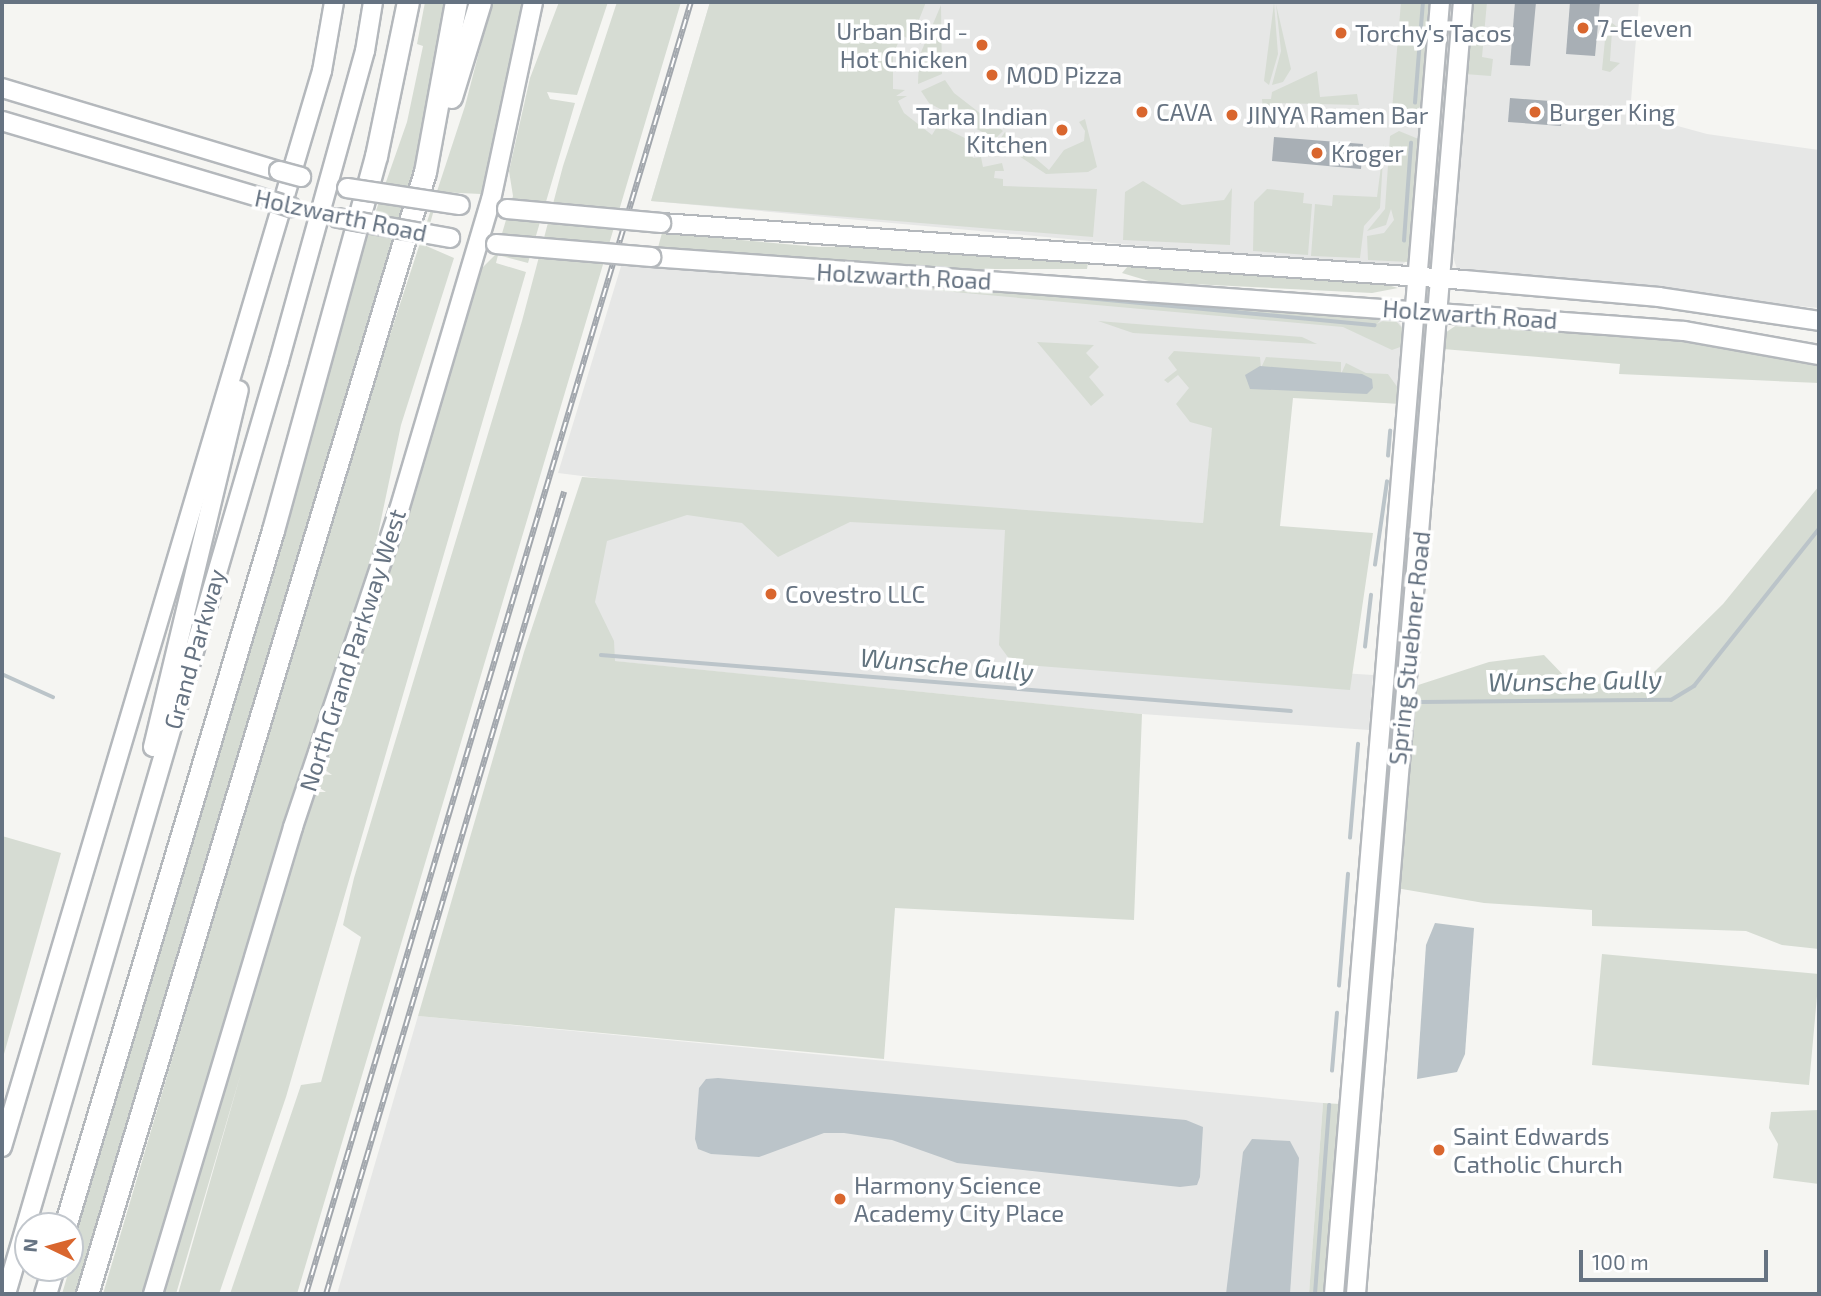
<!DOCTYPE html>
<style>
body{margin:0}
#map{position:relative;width:1821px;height:1296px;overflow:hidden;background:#f5f5f2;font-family:"Exo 2",sans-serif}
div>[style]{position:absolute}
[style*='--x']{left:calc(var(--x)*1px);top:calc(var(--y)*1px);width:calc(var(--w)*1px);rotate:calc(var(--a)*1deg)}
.built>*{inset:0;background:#e6e7e6}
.green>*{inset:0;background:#d6dcd3}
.water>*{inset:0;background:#bbc4c9}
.stream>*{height:3.5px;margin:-1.75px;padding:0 1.75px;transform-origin:1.75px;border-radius:1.75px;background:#bbc4c9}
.building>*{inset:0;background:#a8afb5}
.roads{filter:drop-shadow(2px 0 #b4b8bc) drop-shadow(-2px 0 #b4b8bc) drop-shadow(0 2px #b4b8bc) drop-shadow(0 -2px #b4b8bc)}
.major>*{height:18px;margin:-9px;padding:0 9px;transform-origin:9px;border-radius:9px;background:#fff}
.highway>*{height:21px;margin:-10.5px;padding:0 10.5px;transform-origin:10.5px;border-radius:10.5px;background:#fff}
.rail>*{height:6px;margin-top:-3px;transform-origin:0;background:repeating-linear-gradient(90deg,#fff 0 10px,#a2a7ad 0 20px);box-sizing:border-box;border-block:2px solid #a2a7ad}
.bridges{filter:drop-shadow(2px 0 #b4b8bc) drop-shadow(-2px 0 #b4b8bc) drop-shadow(0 2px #b4b8bc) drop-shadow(0 -2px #b4b8bc)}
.major-bridge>*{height:18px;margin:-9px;padding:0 9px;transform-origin:9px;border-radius:9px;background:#fff}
.dots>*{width:19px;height:19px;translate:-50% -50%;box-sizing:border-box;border:4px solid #fff;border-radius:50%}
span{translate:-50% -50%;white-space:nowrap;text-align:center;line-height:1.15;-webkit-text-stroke:7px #fff;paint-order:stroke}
.poi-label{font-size:24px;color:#667382}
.left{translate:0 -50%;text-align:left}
.right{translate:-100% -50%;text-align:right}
.street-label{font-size:24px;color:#667382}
.water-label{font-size:26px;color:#62747f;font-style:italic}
.frame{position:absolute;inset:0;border:4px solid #667382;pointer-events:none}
.north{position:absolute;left:14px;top:1212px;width:70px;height:70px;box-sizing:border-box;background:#fff;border:2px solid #c2c7cd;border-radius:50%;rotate:275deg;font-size:19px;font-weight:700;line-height:28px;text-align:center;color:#667382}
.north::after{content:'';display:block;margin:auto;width:24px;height:32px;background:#d9662e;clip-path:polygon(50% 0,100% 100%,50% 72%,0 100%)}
.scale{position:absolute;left:1579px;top:1250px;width:189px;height:32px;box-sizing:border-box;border:4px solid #667382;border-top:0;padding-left:9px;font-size:21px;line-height:24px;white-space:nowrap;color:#667382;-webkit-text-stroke:5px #fff;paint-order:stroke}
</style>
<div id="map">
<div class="built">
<i style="clip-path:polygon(710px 2px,1433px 2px,1412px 257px,1396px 269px,651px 201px)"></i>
<i style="clip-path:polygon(1470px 2px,1639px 2px,1630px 113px,1707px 134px,1819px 150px,1819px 308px,1464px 274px,1457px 269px,1451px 251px)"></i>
<i style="clip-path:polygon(622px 263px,1396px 318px,1407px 334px,1402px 404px,1216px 392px,1203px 523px,1017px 510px,1012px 652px,1373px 675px,1369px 730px,1142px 714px,583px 658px,614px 480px,558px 473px)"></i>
<i style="clip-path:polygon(418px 1016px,1323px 1103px,1309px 1294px,337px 1294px)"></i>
</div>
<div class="green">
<i style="clip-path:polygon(425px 2px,450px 2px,412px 177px,79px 1294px,62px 1294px,77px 1243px,70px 1241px,365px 242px,407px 122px,423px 46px,417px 44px)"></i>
<i style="clip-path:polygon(492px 2px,523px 2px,510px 79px,481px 194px,439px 192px,424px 245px,454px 258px,401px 425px,370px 572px,142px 1294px,103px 1294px,341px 484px,465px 106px)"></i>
<i style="clip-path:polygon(559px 2px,608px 2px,577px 95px,547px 92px,550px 99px,575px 103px,528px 263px,498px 255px,496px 263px,526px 272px,286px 1097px,219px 1294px,178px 1294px,241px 1073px,176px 1294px,162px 1294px,313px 792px,326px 792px,315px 785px,319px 774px,332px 775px,321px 767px,407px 518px,482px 268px,496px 254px,513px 196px,509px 171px,530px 78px)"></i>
<i style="clip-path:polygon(617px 2px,681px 2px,297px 1294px,230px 1294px,301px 1085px,321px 1082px,361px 937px,343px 925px,354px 878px,522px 321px,563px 166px)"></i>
<i style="clip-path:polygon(710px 2px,926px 2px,911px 40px,901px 35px,893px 56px,893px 89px,905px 90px,896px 96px,907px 96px,898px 101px,904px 113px,932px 135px,938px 125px,969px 140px,973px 158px,981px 157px,983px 167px,1002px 163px,1004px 171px,995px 171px,994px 178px,1003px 179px,1003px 186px,1097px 189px,1093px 237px,651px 201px)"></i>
<i style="clip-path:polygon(1401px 2px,1433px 2px,1423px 104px,1414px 112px,1392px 110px)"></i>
<i style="clip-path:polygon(1470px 2px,1487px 2px,1482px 57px,1493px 59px,1491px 76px,1465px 74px)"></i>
<i style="clip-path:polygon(1274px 3px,1278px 54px,1269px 85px,1264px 81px)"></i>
<i style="clip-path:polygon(1276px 4px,1291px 69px,1283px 82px,1272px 85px,1281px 51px)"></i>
<i style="clip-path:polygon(941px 5px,942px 74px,918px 84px,919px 57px)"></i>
<i style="clip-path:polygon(1607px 19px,1621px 30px,1612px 31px,1610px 61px,1620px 63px,1610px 72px,1602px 70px)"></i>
<i style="clip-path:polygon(1317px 71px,1320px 97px,1357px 94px,1359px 105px,1275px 103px,1263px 109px,1262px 99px,1271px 99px,1272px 92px)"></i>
<i style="clip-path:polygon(945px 80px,954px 93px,1003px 131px,995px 139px,929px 103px,921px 91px)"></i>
<i style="clip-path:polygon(1085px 119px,1097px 167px,1088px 172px,1046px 174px,998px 142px,1005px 132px,1049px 170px,1064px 150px,1084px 141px,1085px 131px,1079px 122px)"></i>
<i style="clip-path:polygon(1399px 131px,1421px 140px,1412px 257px,1409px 262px,1368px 260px,1367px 236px,1384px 233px,1394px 220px,1391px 209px,1386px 225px,1367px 231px,1385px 209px,1390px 136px)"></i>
<i style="clip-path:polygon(1384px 143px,1380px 208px,1364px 226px,1360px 258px,1311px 256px,1315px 204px,1332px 206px,1333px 195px,1377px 197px)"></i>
<i style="clip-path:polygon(1143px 181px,1182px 205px,1224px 200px,1232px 188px,1230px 245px,1123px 240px,1125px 192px)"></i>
<i style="clip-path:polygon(1267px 189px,1304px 193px,1303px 203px,1312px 204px,1308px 255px,1253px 251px,1254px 202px)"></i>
<i style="clip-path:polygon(662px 233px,819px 247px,896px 246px,1088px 263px,1087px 269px,943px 269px,657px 251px)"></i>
<i style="clip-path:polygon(1129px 265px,1374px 281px,1398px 288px,1372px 293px,1152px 282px,1122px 273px)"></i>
<i style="clip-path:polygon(808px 279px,1385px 315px,1377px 324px,1392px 316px,1407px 334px,1403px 346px,1392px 350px,1343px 327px)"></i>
<i style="clip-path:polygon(1098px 321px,1302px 337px,1317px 344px,1133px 333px)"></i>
<i style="clip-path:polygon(1461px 322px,1713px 343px,1819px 362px,1819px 383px,1619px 374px,1620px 364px,1443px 349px,1445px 333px)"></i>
<i style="clip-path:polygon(1037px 342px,1094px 345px,1086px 353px,1099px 367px,1089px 377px,1104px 395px,1091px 406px)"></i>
<i style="clip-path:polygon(1174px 351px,1260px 357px,1261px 368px,1266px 357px,1341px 362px,1341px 374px,1346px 363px,1366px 373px,1388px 374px,1403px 395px,1402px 404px,1293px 398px,1280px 526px,1373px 533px,1350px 690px,1013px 664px,999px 645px,1005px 530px,850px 522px,778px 557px,742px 523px,687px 515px,607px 541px,595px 602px,614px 641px,615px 661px,1142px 714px,1134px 920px,895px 908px,884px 1059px,418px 1016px,524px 652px,582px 477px,1203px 523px,1212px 428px,1190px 422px,1176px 404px,1189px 388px,1178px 375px,1168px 383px,1164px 380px,1177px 370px,1168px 358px)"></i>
<i style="clip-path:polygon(1819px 486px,1819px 949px,1782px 945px,1746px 931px,1592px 926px,1592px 910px,1484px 903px,1396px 888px,1409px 688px,1489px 662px,1544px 655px,1569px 681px,1598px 684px,1651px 675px,1723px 604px)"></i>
<i style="clip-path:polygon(2px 836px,61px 853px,2px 1061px)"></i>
<i style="clip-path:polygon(1602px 954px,1819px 974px,1809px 1085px,1592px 1065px)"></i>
<i style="clip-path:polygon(1323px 1103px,1340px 1104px,1330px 1247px,1326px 1294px,1309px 1294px)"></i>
<i style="clip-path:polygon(1819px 1110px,1819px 1184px,1773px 1178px,1778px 1144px,1769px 1128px,1771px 1112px)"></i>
</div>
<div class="water">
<i style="clip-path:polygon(1260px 366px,1362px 374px,1372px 379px,1373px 388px,1367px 394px,1250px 389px,1245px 375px)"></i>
<i style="clip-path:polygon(1435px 923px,1474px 928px,1465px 1054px,1457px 1072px,1417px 1079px,1426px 945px)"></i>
<i style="clip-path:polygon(718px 1078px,1186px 1120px,1203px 1127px,1200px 1177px,1197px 1185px,1180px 1187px,957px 1163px,892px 1140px,844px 1133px,824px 1133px,759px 1157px,711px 1154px,698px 1149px,695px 1139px,699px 1088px,706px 1079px)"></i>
<i style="clip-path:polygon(1252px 1139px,1290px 1141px,1299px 1158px,1290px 1294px,1226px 1294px,1243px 1152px)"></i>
</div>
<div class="stream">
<i style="--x:1415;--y:103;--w:101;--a:-85.5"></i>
<i style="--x:1404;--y:241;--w:98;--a:-85.9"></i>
<i style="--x:1045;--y:294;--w:331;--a:5.4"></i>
<i style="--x:1388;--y:456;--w:25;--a:-85"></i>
<i style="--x:1375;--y:565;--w:84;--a:-81.8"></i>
<i style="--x:1365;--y:647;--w:52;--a:-83.4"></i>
<i style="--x:601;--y:655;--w:692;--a:4.64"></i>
<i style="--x:2;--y:674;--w:56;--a:24.3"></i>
<i style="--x:1421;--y:702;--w:250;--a:-0.5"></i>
<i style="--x:1671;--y:700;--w:27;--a:-31"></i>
<i style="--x:1694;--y:686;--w:201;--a:-51.5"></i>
<i style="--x:1350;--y:838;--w:94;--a:-85.1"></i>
<i style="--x:1339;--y:986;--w:112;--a:-85.4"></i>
<i style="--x:1332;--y:1071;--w:58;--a:-85.1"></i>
<i style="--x:1315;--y:1294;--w:189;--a:-85.7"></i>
</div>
<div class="building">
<i style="clip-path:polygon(1515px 2px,1536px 2px,1530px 66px,1510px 65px)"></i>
<i style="clip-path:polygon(1570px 2px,1600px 3px,1595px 56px,1566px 54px)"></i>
<i style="clip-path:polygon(1510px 98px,1563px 102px,1561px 126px,1508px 122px)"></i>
<i style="clip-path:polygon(1274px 137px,1363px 144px,1361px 169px,1272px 161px)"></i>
</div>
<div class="roads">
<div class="major">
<i style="--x:2;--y:88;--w:289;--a:16.7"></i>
<i style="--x:2;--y:121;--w:282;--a:16.5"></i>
<i style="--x:661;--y:223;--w:805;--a:4.06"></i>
<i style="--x:1464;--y:280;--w:196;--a:5"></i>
<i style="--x:1659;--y:297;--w:162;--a:8.5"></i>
<i style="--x:651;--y:257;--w:957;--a:4.07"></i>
<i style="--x:1606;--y:325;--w:78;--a:4.4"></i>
<i style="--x:1684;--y:331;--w:137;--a:10.1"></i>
<i style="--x:153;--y:747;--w:367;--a:-76.5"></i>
<i style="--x:2;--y:1147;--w:1123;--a:-73.44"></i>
<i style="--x:322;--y:71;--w:70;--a:-80.1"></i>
<i style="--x:6;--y:1294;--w:972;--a:-73.69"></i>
<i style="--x:279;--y:361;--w:322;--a:-74.5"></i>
<i style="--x:365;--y:51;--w:50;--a:-80.7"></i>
<i style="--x:153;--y:1294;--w:488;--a:-73.3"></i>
<i style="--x:293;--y:827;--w:334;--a:-71.5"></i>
<i style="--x:399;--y:510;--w:323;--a:-73.5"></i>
<i style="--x:491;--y:200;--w:202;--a:-78"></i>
<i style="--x:1334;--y:1294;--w:1296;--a:-85.31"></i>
<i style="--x:1356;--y:1294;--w:1296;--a:-85.27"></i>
</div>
<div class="highway">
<i style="--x:451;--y:97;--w:99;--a:-73"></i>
<i style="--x:65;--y:1226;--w:726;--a:-73.36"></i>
<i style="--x:273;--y:530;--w:388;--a:-74.6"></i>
<i style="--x:376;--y:156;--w:157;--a:-78.3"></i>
<i style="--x:45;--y:1294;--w:27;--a:-73"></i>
<i style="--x:87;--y:1294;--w:1172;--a:-73.24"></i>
<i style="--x:425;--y:172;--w:173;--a:-79.7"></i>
</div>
</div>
<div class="rail">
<i style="--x:306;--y:1294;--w:1348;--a:-73.41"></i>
<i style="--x:326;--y:1294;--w:837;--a:-73.47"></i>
</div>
<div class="bridges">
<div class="major-bridge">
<i style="--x:279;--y:171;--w:23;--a:15"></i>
<i style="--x:347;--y:188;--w:114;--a:8.6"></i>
<i style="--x:272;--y:201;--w:20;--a:18"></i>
<i style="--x:507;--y:209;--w:155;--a:5.2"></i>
<i style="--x:338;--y:218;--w:114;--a:10.1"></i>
<i style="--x:496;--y:244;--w:156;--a:4.8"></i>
</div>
</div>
<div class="dots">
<i style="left:1583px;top:28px;background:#d9662e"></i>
<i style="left:1341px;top:33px;background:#d9662e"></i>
<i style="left:982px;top:45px;background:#d9662e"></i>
<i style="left:992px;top:75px;background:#d9662e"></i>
<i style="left:1142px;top:112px;background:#d9662e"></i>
<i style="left:1535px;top:112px;background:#d9662e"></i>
<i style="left:1232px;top:115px;background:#d9662e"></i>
<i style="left:1062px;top:130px;background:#d9662e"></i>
<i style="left:1317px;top:153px;background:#d9662e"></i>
<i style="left:771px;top:594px;background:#d9662e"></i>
<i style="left:1439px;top:1150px;background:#d9662e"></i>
<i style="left:840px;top:1199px;background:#d9662e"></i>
</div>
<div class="poi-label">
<span class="left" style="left:1597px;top:28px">7-Eleven</span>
<span class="right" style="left:968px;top:45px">Urban Bird -<br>Hot Chicken</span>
<span class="left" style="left:1355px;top:33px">Torchy's Tacos</span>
<span class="left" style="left:1006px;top:75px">MOD Pizza</span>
<span class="left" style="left:1156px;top:112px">CAVA</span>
<span class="left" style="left:1549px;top:112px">Burger King</span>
<span class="left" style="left:1246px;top:115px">JINYA Ramen Bar</span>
<span class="right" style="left:1048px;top:130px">Tarka Indian<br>Kitchen</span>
<span class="left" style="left:1331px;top:153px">Kroger</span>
<span class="left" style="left:785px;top:594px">Covestro LLC</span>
<span class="left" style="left:1453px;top:1150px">Saint Edwards<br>Catholic Church</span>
<span class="left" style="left:854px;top:1199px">Harmony Science<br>Academy City Place</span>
</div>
<div class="street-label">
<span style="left:341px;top:215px;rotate:12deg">Holzwarth Road</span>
<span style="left:904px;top:276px;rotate:3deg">Holzwarth Road</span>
<span style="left:1470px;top:314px;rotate:4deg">Holzwarth Road</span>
<span style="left:1409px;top:648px;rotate:-84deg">Spring Stuebner Road</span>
<span style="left:194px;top:649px;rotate:-74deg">Grand Parkway</span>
<span style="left:352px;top:650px;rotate:-72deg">North Grand Parkway West</span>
</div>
<div class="water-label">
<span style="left:947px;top:664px;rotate:5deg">Wunsche Gully</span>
<span style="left:1575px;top:680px;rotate:-1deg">Wunsche Gully</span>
</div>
<div class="frame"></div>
<div class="north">N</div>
<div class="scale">100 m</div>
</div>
